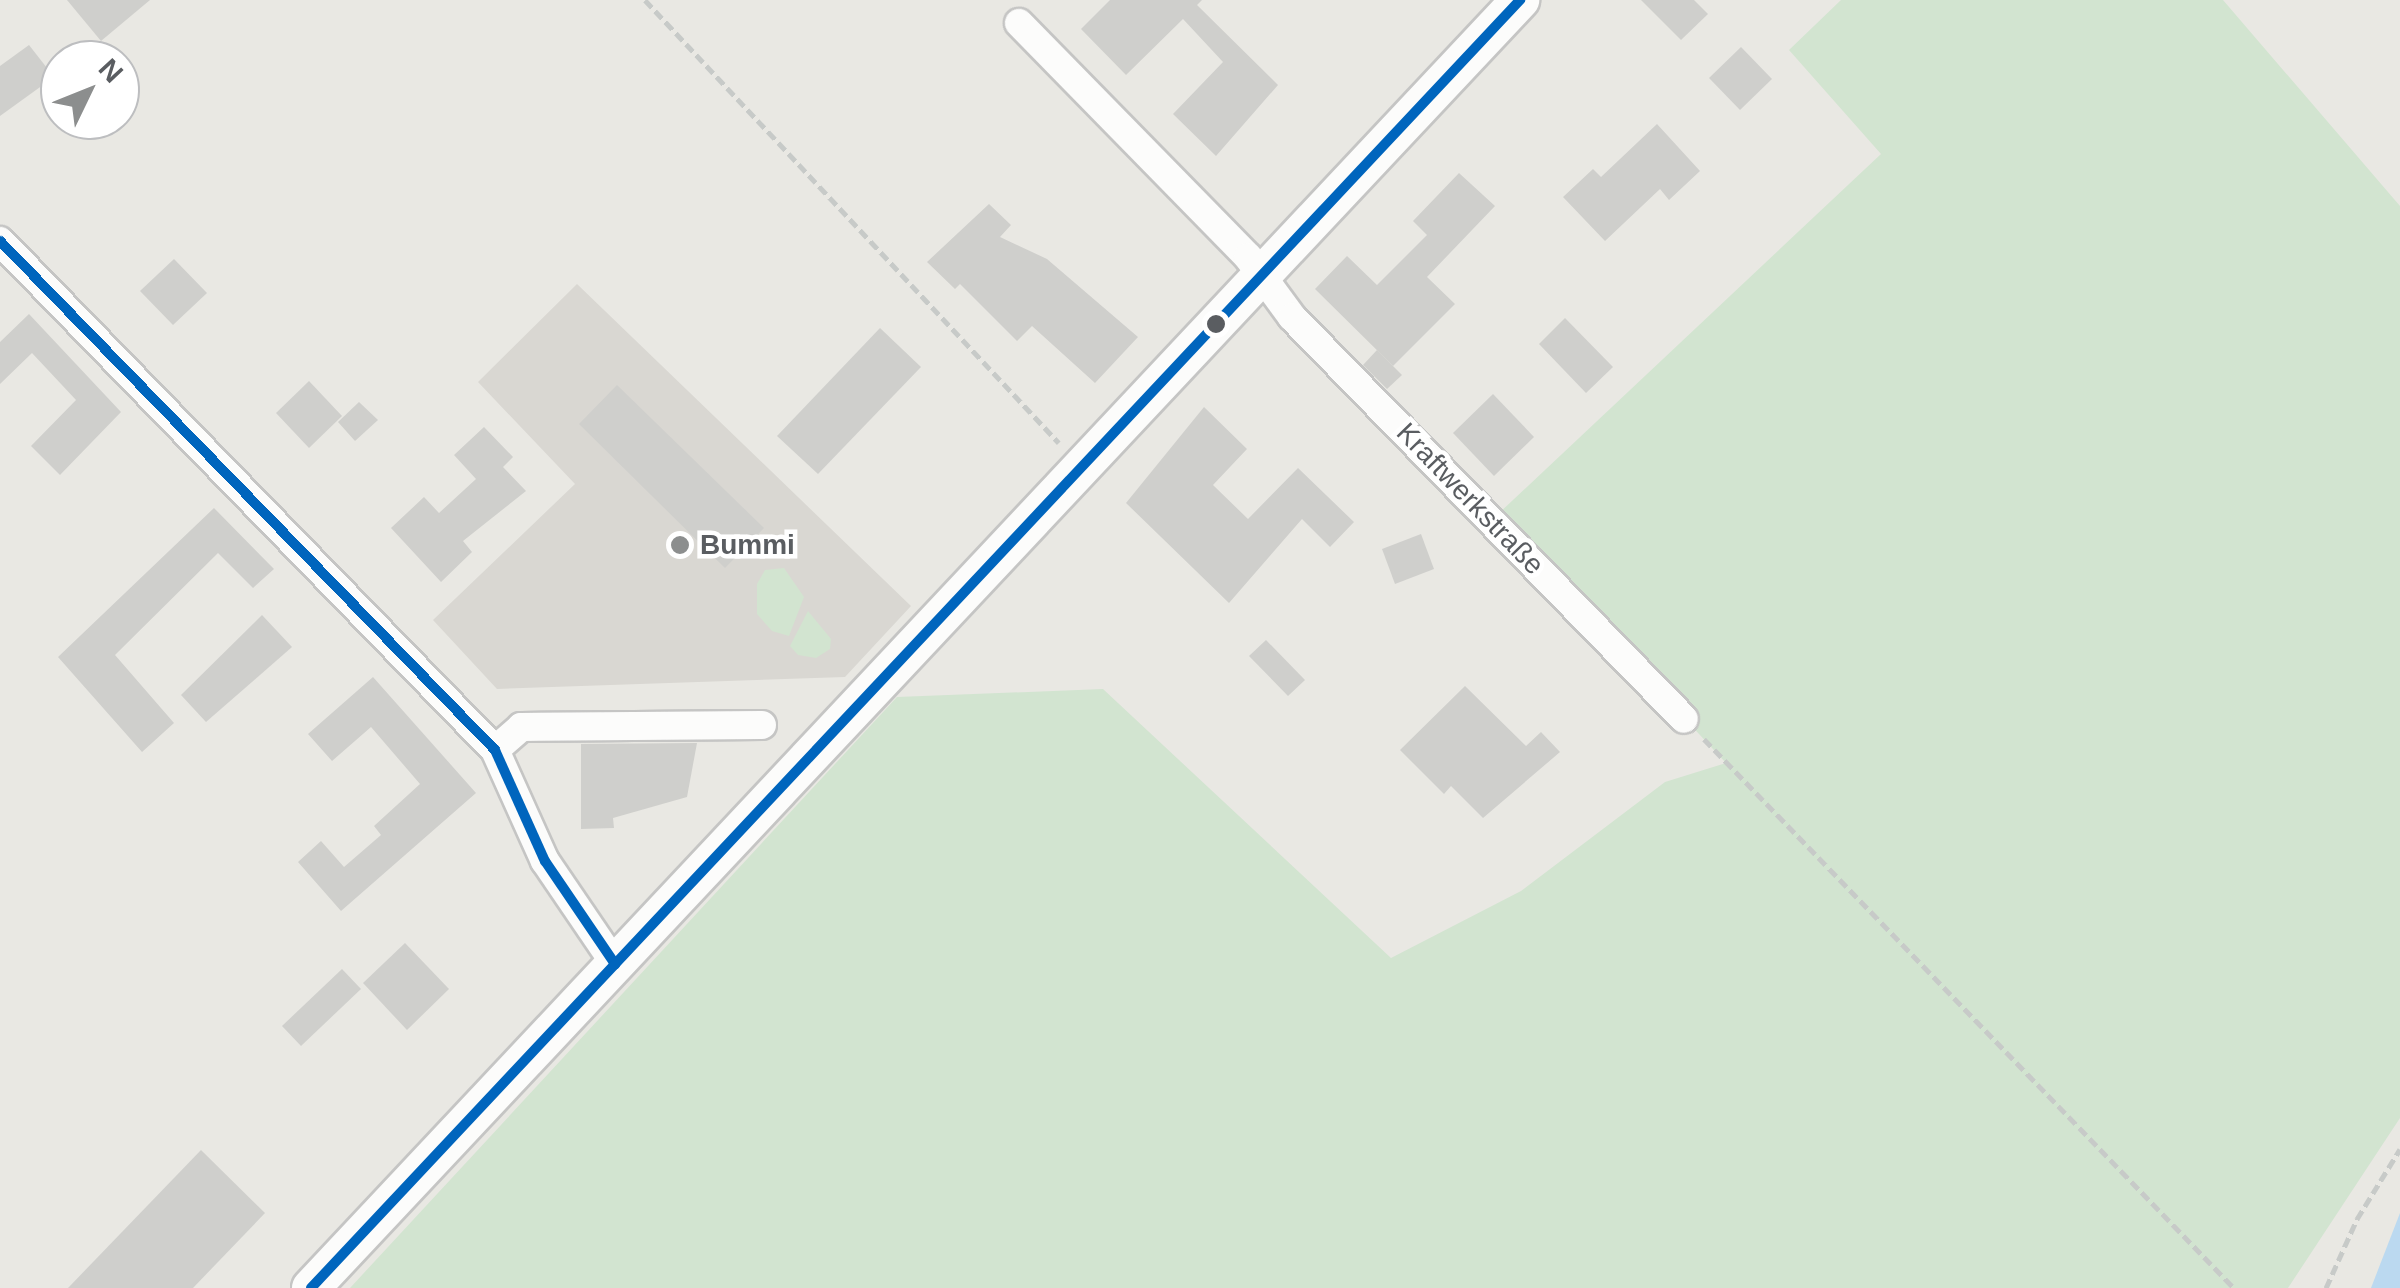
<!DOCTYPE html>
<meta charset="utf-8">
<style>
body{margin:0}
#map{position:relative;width:2400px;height:1288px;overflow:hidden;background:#e9e8e3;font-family:Arial,sans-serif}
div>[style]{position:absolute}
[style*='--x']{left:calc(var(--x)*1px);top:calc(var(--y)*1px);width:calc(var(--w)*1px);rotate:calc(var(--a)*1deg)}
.education>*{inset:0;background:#d9d7d2}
.green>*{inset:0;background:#d2e4d0}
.water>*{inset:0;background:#bbd9f0}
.building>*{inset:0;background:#cfcfcc}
.path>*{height:5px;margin-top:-2.5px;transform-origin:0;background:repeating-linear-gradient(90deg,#c7cac8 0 10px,transparent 0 15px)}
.roads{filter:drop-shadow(2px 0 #c5c5c4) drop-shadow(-2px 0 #c5c5c4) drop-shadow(0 2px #c5c5c4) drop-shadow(0 -2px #c5c5c4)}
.street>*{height:28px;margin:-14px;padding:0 14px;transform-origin:14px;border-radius:14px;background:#fcfcfb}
.secondary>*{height:38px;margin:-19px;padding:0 19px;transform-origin:19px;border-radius:19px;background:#fcfcfb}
.bus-1>*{height:10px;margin:-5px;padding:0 5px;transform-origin:5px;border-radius:5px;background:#0065bd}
.dots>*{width:28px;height:28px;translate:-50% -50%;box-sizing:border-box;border:5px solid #fff;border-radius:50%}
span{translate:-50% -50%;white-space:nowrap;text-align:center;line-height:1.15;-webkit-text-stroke:9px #fff;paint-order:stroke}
.street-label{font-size:28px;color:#5a5d61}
.poi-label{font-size:28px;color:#5a5d61;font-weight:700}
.left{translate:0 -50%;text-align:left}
.north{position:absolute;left:40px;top:40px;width:100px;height:100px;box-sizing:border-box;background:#fff;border:2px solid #bdbec0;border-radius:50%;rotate:47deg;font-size:28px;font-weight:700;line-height:40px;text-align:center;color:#5a5d61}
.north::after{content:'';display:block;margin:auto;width:35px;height:45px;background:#8c8e8e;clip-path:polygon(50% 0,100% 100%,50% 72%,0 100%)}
</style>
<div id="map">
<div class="education">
<i style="clip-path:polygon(577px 284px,911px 606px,845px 677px,497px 689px,433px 620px,575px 484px,478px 382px)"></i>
</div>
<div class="green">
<i style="clip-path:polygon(1841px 0,2223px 0,2400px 206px,2400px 1118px,2288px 1288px,350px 1288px,897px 697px,1103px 689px,1391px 958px,1521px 891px,1665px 782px,1726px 763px,1496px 516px,1881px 154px,1789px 50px)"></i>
<i style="clip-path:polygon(784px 568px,804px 597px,789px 636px,772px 631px,757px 614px,757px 584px,765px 570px)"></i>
<i style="clip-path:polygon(808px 611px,831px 639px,830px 649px,816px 658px,798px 655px,790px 646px)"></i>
</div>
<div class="water">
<i style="clip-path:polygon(2400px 1213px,2400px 1288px,2371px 1288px)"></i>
</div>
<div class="building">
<i style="clip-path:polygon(67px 0,150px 0,101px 41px)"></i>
<i style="clip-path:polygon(1110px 0,1202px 0,1197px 5px,1278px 85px,1216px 156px,1173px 114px,1223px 62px,1183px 19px,1126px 75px,1081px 29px)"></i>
<i style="clip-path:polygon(1641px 0,1694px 0,1708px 14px,1681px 40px)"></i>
<i style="clip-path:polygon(29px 45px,54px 77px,0 116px,0 66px)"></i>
<i style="clip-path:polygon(1741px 47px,1772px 79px,1740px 110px,1709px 78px)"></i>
<i style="clip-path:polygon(1657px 124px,1700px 171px,1669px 200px,1660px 189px,1605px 241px,1563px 197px,1593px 169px,1601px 177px)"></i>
<i style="clip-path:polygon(1459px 173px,1495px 206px,1427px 277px,1455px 304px,1393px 366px,1315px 289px,1347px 256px,1377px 285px,1427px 235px,1413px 221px)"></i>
<i style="clip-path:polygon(989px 204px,1011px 225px,1000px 237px,1047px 259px,1138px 337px,1095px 383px,1032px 326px,1017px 341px,960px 284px,955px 289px,927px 262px)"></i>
<i style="clip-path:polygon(174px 259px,207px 293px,173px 325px,140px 291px)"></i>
<i style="clip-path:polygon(29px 314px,121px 412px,60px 475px,31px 446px,76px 400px,32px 353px,0 384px,0 342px)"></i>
<i style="clip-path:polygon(1565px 318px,1613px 367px,1586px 393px,1539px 344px)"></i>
<i style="clip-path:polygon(880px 328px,921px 367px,818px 474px,777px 436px)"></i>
<i style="clip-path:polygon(1377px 350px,1402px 375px,1387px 389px,1363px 365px)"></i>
<i style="clip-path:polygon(309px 381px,342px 416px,309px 448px,276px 413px)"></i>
<i style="clip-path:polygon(617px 385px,764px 528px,725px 568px,579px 424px)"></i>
<i style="clip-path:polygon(1493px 394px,1534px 437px,1494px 476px,1453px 433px)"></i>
<i style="clip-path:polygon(359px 402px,378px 420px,355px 441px,338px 422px)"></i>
<i style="clip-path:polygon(1204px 407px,1247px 449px,1213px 485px,1248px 519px,1298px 468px,1354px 522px,1330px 547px,1302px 519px,1229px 603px,1126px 503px)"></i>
<i style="clip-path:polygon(484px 427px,513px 457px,503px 467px,526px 491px,463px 541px,472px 552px,441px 582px,391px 528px,424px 497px,439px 513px,476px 479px,454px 455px)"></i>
<i style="clip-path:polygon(214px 508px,274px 569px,253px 588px,218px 553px,115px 655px,174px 723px,142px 752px,58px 657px)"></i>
<i style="clip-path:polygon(1421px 534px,1434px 569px,1395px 584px,1382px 549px)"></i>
<i style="clip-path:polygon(262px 615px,292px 647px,206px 722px,181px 695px)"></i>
<i style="clip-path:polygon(1266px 640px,1305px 680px,1288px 696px,1249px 656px)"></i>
<i style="clip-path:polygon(373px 677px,476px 793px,341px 911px,298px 862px,321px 841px,344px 867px,381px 835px,374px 826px,420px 784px,371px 727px,332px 761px,308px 734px)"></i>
<i style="clip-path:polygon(1465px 686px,1526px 746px,1541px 732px,1560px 752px,1483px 818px,1451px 786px,1444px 794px,1400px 750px)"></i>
<i style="clip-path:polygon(697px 743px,687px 797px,613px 818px,614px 828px,581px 829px,581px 744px)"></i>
<i style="clip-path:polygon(405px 943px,449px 989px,407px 1030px,363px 983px)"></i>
<i style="clip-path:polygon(342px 969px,361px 989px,301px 1046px,282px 1026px)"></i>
<i style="clip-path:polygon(201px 1150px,265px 1213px,193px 1288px,68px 1288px)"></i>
</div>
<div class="path">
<i style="--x:645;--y:0;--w:606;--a:46.94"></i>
<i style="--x:1704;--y:739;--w:763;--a:46.01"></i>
<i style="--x:2326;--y:1288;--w:76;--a:-65.8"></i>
<i style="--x:2357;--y:1219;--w:82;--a:-58.4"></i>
</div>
<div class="roads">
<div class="street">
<i style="--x:1019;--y:23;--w:327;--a:45.6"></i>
<i style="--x:1248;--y:257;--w:74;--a:53.7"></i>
<i style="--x:1292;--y:317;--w:561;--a:45.72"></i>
<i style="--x:0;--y:241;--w:710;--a:45.8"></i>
<i style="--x:495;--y:750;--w:122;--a:65.8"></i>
<i style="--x:545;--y:861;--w:125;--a:55.8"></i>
<i style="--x:495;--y:750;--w:35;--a:-41"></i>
<i style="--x:521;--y:727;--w:241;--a:-0.5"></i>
</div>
<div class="secondary">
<i style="--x:311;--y:1288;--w:1767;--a:-46.81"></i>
</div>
</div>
<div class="bus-1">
<i style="--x:0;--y:241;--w:710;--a:45.8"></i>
<i style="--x:495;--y:750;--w:122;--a:65.8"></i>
<i style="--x:545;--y:861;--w:125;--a:55.8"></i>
<i style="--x:311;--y:1288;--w:1767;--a:-46.81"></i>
</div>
<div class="dots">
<i style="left:1216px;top:324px;background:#5a5d61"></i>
<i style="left:680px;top:545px;background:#8c8e8e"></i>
</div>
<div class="street-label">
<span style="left:1470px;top:499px;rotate:46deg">Kraftwerkstraße</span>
</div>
<div class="poi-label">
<span class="left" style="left:700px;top:545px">Bummi</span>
</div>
<div class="north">N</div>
</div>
